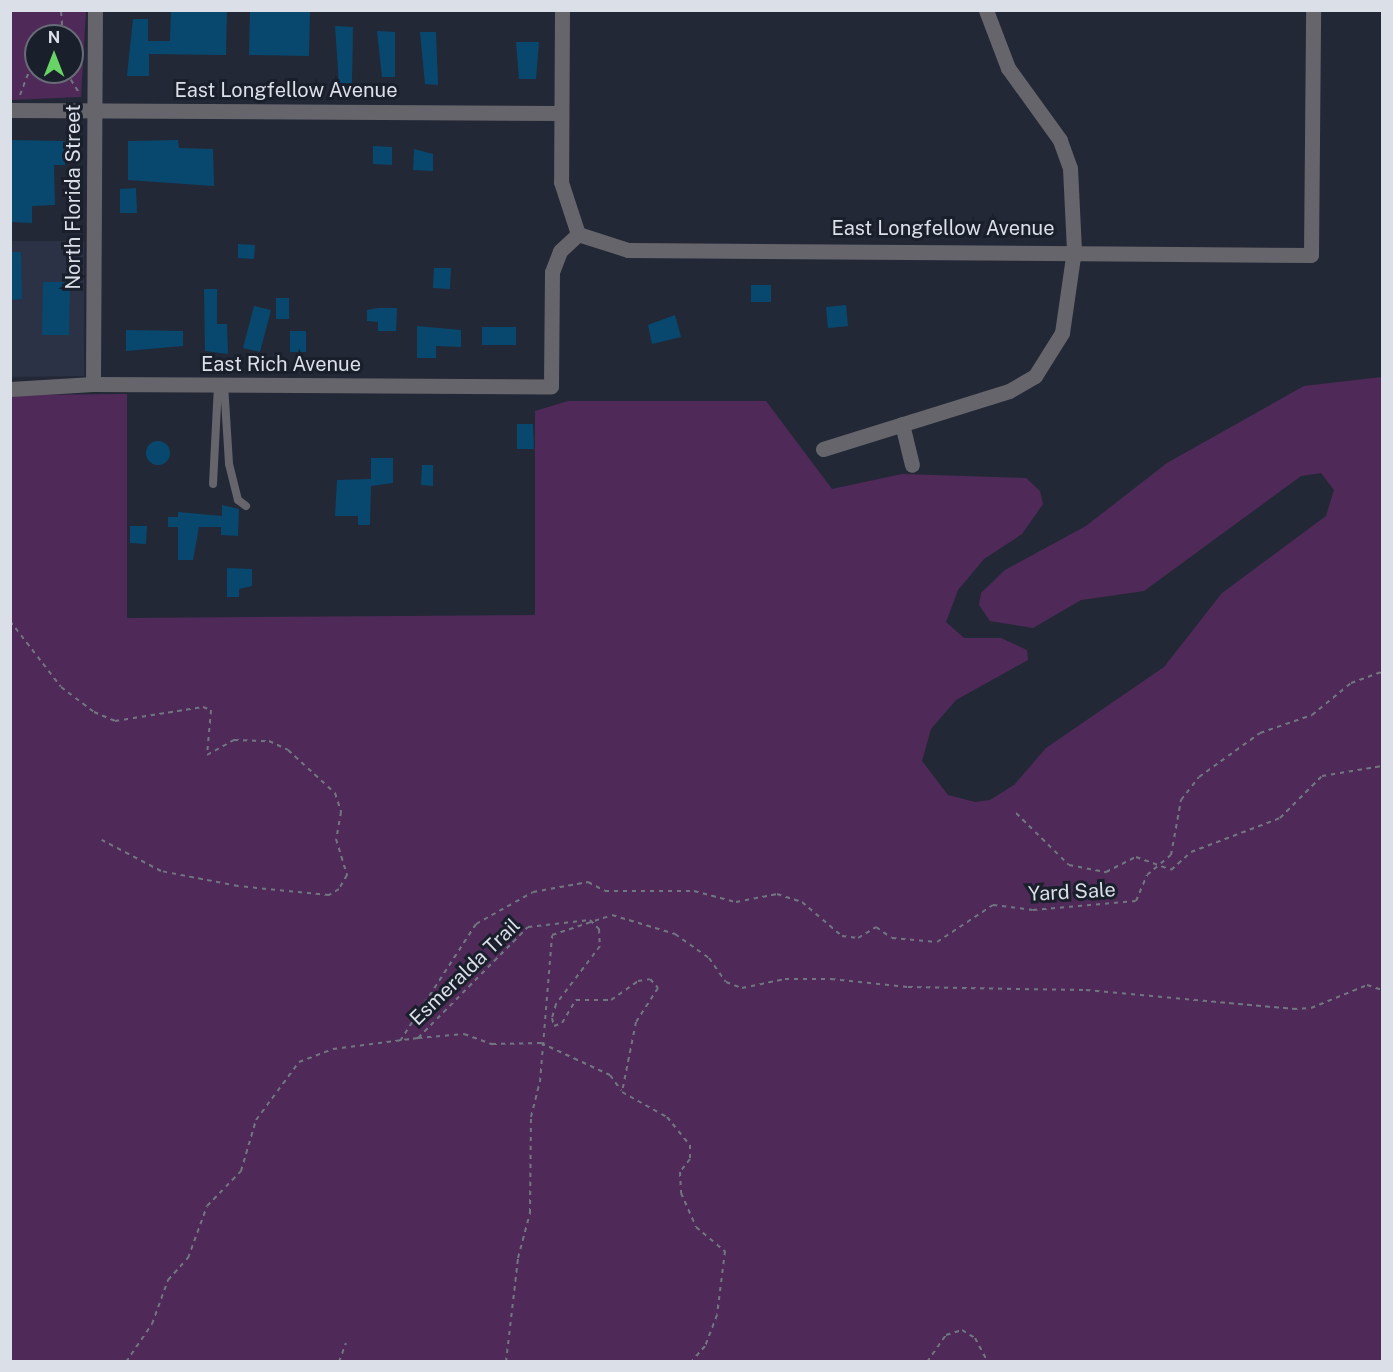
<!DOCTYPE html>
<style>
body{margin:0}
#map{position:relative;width:1393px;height:1372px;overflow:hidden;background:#232836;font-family:"Public Sans",sans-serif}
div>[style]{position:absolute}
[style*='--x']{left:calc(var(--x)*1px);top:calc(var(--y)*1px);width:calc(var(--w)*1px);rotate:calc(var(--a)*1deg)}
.built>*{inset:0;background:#2b3245}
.green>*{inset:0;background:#4f2a59}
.building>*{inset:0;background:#08486f}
.round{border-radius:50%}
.path>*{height:2px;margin-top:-1px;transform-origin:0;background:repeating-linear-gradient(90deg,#717681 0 4.5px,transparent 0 9px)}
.lane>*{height:8px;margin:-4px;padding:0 4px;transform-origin:4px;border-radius:4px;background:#66656c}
.street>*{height:15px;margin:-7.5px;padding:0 7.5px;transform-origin:7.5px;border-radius:7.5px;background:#66656c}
span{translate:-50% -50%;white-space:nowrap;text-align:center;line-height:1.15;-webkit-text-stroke:6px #1a1f2c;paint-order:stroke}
.street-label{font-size:20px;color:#dbdfe8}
.frame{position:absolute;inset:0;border:12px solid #dbdfe8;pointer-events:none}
.north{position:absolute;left:24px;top:24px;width:60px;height:60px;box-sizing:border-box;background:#1a1f2c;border:2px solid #676c77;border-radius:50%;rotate:0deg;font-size:16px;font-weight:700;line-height:24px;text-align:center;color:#dbdfe8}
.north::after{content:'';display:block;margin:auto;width:21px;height:27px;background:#68d465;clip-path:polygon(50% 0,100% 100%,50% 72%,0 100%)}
</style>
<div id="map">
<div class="built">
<i style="clip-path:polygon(11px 241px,84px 241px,84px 376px,11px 377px)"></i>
</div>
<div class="green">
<i style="clip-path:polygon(evenodd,10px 11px,86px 11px,81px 97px,11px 100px,10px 11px,36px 36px,72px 36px,72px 72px,36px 72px,36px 36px)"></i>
<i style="clip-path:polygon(1382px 377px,1382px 1361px,11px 1362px,11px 395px,127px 394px,127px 618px,535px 615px,535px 411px,568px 401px,766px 401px,832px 489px,902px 474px,1026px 478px,1040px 491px,1043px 504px,1022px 534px,984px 559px,958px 590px,946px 622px,964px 638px,1001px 638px,1027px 650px,1028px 660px,956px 700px,931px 729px,922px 761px,948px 795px,975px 802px,990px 800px,1014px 785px,1046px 748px,1164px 667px,1222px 593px,1326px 516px,1334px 490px,1321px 473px,1301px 476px,1144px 591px,1081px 600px,1033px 628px,990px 621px,979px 605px,981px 593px,1005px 570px,1086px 526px,1167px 463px,1304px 386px)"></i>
</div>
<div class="building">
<i style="clip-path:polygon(171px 10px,227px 10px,226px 55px,149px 54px,149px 76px,127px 76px,133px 19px,148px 19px,148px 41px,170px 41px)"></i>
<i style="clip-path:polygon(250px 10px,310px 10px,309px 56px,249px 55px)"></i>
<i style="clip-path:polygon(335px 26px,353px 27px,352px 84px,339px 84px)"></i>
<i style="clip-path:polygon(377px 31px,395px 32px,395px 77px,382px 77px)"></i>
<i style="clip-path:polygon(420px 32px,436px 32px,438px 85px,425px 84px)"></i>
<i style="clip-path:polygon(516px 42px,539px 42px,536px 79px,519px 79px)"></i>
<i style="clip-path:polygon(10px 140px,65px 141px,65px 165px,54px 165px,55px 205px,32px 206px,32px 223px,10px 222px)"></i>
<i style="clip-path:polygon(178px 140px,179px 148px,213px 149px,214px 186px,128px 180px,128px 141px)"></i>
<i style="clip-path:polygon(373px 146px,392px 147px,392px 165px,373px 164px)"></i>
<i style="clip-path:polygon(414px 149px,433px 154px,433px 171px,413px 170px)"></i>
<i style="clip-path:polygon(136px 188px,137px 213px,120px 213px,120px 189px)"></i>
<i style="clip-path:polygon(238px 244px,255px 245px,254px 259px,238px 258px)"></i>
<i style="clip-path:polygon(10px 252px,21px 252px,22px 299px,10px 300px)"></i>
<i style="clip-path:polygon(434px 268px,451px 268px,450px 289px,433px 288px)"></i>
<i style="clip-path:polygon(43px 282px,70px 282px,69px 335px,42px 335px)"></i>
<i style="clip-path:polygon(751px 285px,771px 285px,771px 302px,751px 302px)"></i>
<i style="clip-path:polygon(204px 289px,217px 289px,217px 324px,227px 324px,228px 354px,205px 351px)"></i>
<i style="clip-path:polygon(276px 298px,289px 298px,289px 319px,276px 319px)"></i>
<i style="clip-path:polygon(846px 305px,848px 326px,828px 328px,826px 307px)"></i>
<i style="clip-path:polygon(254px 306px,271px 310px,260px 352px,243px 348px)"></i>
<i style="clip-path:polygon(378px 308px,397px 308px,396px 331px,378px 331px,378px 322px,367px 321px,367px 310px)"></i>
<i style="clip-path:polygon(675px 315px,681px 337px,652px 344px,648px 325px)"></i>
<i style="clip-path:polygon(417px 326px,461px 330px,461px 347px,436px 346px,436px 358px,417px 358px)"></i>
<i style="clip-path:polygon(482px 327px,516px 327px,516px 345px,482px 345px)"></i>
<i style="clip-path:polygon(126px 330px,183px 331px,183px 346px,126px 351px)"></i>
<i style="clip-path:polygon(290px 331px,306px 331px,306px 352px,290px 352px)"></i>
<i style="clip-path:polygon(517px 424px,533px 424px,534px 449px,517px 449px)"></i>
<i class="round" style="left:146px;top:441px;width:24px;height:24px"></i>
<i style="clip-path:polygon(371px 458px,393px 458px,393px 483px,371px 486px,370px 525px,358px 525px,358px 516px,335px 516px,337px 480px,371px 479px)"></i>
<i style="clip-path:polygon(422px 465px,433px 465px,433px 486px,421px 485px)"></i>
<i style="clip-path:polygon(222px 505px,239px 509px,238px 536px,221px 535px,221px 527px,199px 527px,193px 560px,178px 560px,178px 527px,168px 527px,168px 517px,178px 517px,178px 512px,222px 516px)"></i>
<i style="clip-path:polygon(130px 526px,147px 526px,146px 544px,130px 543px)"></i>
<i style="clip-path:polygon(227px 568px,252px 569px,252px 586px,239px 589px,239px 597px,227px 597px)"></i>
</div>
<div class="path">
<i style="--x:45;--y:33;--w:7;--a:0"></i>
<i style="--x:52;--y:36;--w:15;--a:-48"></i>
<i style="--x:62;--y:25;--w:15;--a:-94"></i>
<i style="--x:66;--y:72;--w:26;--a:58"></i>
<i style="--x:20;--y:95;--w:45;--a:-69.1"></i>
<i style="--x:10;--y:538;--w:40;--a:90"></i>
<i style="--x:10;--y:621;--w:83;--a:52.3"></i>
<i style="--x:61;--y:687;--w:41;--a:37.1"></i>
<i style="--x:94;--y:712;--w:23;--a:23"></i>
<i style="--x:115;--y:721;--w:89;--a:-9"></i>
<i style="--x:203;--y:707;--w:9;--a:21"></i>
<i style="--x:211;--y:710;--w:45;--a:95.1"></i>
<i style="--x:207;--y:755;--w:31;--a:-29"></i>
<i style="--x:234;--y:740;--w:35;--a:2"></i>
<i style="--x:269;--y:741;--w:21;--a:25"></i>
<i style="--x:288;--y:750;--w:64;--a:42.5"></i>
<i style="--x:335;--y:793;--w:20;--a:72"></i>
<i style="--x:341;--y:812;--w:27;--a:100"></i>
<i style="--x:336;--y:839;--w:38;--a:73"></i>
<i style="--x:347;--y:875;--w:16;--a:120"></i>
<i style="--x:339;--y:889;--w:12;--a:149"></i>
<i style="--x:329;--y:895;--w:91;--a:-174.4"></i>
<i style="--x:238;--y:886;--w:78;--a:-169"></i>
<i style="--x:161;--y:871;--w:67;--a:-152.3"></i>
<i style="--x:1016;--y:813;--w:74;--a:44.5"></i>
<i style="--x:1069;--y:865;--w:38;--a:11"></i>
<i style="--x:1106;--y:872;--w:34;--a:-27"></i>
<i style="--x:1136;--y:857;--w:37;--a:20"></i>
<i style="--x:1171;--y:870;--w:27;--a:-42"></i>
<i style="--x:1191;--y:852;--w:95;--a:-20.9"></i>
<i style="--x:1280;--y:818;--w:59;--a:-45"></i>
<i style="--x:1322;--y:776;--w:61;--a:-9.5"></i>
<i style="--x:418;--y:1038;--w:46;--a:-5"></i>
<i style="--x:464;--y:1034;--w:30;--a:20"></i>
<i style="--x:492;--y:1044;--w:49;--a:-1.2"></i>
<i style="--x:541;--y:1043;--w:76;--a:24.9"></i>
<i style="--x:610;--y:1075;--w:19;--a:54"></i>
<i style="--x:400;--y:1041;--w:140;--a:-57"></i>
<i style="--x:476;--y:924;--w:65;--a:-29.3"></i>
<i style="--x:533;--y:892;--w:56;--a:-10.3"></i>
<i style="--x:588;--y:882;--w:19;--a:28"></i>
<i style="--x:605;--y:891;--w:89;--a:0"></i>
<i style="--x:694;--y:891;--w:43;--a:14.7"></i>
<i style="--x:736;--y:902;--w:42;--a:-11"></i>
<i style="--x:777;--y:894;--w:26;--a:18"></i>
<i style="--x:802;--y:902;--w:52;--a:40.4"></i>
<i style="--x:842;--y:936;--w:16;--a:7"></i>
<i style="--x:858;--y:938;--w:21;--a:-31"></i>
<i style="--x:876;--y:927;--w:19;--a:35"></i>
<i style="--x:892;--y:938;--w:45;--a:5.1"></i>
<i style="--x:937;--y:942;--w:67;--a:-33.5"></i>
<i style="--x:993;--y:905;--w:40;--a:7.1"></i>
<i style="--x:1033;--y:910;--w:103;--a:-5"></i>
<i style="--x:1136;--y:901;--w:28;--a:-67"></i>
<i style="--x:1147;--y:875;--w:31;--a:-40"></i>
<i style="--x:1171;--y:855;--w:56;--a:-79.7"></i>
<i style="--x:1181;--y:800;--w:29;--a:-52"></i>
<i style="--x:1199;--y:777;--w:75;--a:-35.8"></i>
<i style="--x:1260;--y:733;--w:55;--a:-19.1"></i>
<i style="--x:1312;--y:715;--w:50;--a:-39.4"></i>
<i style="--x:1351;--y:683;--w:33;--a:-20"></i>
<i style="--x:126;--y:1362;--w:46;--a:-55.6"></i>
<i style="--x:152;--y:1324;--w:47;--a:-70"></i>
<i style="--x:168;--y:1280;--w:30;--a:-48"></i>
<i style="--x:188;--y:1258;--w:55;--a:-69.9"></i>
<i style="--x:207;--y:1206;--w:49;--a:-45.8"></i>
<i style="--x:241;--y:1171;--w:53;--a:-73.6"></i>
<i style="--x:256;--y:1120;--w:72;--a:-53.4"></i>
<i style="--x:299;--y:1062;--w:36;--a:-21"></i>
<i style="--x:333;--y:1049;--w:86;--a:-7.4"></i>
<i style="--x:418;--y:1038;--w:156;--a:-45.3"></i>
<i style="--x:528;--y:927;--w:62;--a:-6.4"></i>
<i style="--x:590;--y:920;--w:13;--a:45"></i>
<i style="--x:599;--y:929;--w:17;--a:87"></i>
<i style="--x:600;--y:946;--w:73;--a:127.2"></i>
<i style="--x:556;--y:1004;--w:15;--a:106"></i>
<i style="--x:552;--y:1018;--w:8;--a:76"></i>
<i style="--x:554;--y:1026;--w:9;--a:-21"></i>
<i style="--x:562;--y:1023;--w:27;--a:-59"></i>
<i style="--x:576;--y:1000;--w:35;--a:0"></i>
<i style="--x:611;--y:1000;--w:33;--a:-35"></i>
<i style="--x:638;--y:981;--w:12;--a:-9"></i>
<i style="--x:650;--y:979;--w:12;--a:48"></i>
<i style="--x:658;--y:988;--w:40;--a:122.9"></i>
<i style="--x:636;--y:1022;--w:71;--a:101.3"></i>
<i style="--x:622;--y:1092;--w:51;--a:29.1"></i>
<i style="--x:667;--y:1117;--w:36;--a:51"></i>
<i style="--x:690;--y:1145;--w:14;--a:90"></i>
<i style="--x:690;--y:1159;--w:16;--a:128"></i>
<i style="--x:680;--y:1172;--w:21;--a:87"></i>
<i style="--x:681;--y:1193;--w:37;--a:66"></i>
<i style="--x:696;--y:1227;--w:38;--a:40"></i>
<i style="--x:725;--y:1251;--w:64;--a:97.1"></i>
<i style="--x:717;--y:1315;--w:33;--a:111"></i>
<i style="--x:705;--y:1346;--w:21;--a:131"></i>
<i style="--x:339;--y:1362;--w:20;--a:-70"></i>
<i style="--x:506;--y:1362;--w:105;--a:-83.4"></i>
<i style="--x:518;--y:1258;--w:47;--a:-75.1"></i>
<i style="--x:530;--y:1213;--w:96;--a:-89.4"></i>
<i style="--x:531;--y:1117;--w:36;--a:-76"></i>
<i style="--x:540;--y:1082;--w:147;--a:-85.3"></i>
<i style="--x:552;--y:935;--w:63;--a:-18.4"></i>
<i style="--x:612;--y:915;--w:66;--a:16.8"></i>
<i style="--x:675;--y:934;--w:42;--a:35.2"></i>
<i style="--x:709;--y:958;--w:29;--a:55"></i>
<i style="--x:726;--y:982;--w:17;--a:21"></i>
<i style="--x:742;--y:988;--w:44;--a:-11.8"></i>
<i style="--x:785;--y:979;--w:46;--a:0"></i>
<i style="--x:831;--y:979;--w:77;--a:5.9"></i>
<i style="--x:908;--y:987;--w:178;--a:1"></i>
<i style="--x:1086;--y:990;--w:208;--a:5.2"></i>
<i style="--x:1293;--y:1009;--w:18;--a:-3"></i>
<i style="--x:1311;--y:1008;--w:61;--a:-22.3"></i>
<i style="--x:1367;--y:985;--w:16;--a:18"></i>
<i style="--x:927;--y:1362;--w:33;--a:-55"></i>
<i style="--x:946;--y:1335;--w:17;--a:-17"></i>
<i style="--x:962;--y:1330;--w:15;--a:32"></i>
<i style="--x:975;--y:1338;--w:27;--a:62"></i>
</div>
<div class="lane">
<i style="--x:224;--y:384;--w:80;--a:86.4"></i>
<i style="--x:229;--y:464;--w:37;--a:76"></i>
<i style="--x:238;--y:500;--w:10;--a:37"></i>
<i style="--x:213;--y:484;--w:100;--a:-87.1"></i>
</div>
<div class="street">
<i style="--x:562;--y:10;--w:172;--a:90.3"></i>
<i style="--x:561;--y:182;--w:55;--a:71.9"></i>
<i style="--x:10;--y:110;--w:551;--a:0.31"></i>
<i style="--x:578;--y:234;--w:52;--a:17.7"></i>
<i style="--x:628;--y:250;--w:683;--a:0.42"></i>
<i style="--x:1311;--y:255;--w:245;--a:-89.5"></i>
<i style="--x:93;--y:384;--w:374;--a:-89.7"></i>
<i style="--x:10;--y:389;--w:83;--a:-3.4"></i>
<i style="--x:93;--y:384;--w:458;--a:0.3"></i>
<i style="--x:551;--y:386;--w:114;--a:-89.5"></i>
<i style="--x:552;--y:272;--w:22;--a:-69"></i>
<i style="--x:560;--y:251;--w:25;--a:-43"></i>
<i style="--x:902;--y:424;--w:42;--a:76.3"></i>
<i style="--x:823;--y:449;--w:195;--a:-17.3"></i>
<i style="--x:1009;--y:391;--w:30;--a:-30"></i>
<i style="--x:1035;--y:376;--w:51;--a:-57.9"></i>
<i style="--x:1062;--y:333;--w:84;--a:-81.8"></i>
<i style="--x:1074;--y:250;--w:82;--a:-92.8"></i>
<i style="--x:1070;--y:168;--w:30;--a:-110"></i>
<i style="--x:1060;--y:140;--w:89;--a:-125.8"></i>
<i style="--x:1008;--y:68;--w:62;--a:-110.8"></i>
</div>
<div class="street-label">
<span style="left:286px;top:90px">East Longfellow Avenue</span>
<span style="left:73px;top:197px;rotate:-90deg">North Florida Street</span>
<span style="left:943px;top:228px">East Longfellow Avenue</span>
<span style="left:281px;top:364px">East Rich Avenue</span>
<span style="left:1072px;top:892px;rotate:-3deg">Yard Sale</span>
<span style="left:465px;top:972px;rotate:-44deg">Esmeralda Trail</span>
</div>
<div class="frame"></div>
<div class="north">N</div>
</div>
